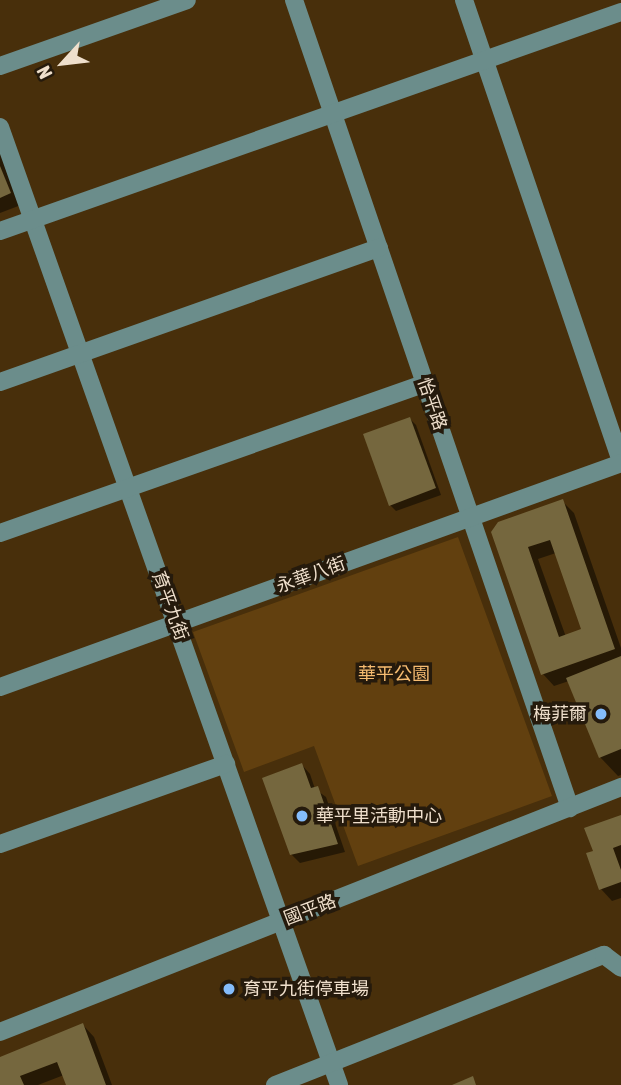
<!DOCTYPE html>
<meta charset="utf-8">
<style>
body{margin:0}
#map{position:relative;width:621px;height:1085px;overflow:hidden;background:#482f0b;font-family:"Asap Condensed","Noto Sans TC",sans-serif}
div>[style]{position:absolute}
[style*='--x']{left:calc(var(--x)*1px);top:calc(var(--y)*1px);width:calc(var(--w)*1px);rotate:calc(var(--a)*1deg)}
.green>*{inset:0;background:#62400f}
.shadow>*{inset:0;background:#0007}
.building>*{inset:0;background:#75673e}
.minor>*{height:18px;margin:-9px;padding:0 9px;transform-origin:9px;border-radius:9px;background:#6b8d8b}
.dots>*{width:19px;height:19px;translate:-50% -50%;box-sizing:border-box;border:4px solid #251a0c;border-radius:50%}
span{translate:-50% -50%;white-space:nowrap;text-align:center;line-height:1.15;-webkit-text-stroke:7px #251a0c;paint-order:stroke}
.street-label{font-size:18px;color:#efdfcc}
.park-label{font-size:18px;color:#f6bc71}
.poi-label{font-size:18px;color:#efdfcc}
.right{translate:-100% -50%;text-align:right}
.left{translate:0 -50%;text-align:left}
.north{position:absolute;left:28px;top:28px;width:70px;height:70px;-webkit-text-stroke:5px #251a0c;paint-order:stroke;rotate:243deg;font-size:19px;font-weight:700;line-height:28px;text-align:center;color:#efdfcc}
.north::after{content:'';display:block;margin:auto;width:24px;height:32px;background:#efdfcc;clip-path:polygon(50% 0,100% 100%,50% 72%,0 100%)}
</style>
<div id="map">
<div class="green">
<i style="clip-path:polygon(458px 537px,552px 796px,358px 866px,314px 746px,244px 772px,193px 632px)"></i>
</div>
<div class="shadow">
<i style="clip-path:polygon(0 150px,21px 205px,0 213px)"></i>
<i style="clip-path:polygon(410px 419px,416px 425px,441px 495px,396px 511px,390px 505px)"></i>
<i style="clip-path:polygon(evenodd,562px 501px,574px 513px,621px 648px,621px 775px,618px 776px,600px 757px,569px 681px,554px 686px,543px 674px,493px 532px,562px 501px,556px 553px,583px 631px,566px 637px,538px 559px,556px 553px)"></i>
<i style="clip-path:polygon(302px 765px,310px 774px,315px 789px,326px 797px,345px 852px,300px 863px,291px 854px)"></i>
<i style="clip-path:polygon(621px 817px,621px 898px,612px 901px,601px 889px,595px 852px)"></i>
<i style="clip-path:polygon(83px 1025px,94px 1037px,112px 1085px,68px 1085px,64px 1075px,38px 1085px,0 1085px,0 1059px)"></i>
</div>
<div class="building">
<i style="clip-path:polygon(0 166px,11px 193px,0 198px)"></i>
<i style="clip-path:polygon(410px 417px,436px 488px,389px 506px,363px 434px)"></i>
<i style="clip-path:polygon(evenodd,563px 499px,615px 649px,541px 675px,491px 532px,498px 522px,563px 499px,550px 540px,581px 629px,559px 637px,528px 547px,550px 540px)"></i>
<i style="clip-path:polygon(621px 656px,621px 749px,599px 758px,566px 678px)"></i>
<i style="clip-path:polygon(302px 763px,311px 788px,318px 786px,338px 844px,290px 855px,262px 778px)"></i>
<i style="clip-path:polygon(621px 815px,621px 845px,613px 848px,621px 870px,621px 882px,599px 890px,586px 853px,593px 851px,584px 828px)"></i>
<i style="clip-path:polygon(83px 1023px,106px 1085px,66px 1085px,57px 1062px,20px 1076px,24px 1085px,0 1085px,0 1057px)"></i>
<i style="clip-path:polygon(473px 1076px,476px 1085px,452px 1085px)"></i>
</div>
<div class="minor">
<i style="--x:294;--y:0;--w:854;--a:71.14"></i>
<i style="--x:464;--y:0;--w:486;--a:71.2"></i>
<i style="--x:0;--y:66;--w:198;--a:-19.4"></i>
<i style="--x:0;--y:127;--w:1016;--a:70.51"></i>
<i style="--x:0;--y:231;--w:658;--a:-19.43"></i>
<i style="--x:0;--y:382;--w:402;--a:-19.5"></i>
<i style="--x:0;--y:533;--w:451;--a:-19.4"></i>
<i style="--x:0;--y:687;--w:660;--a:-19.83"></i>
<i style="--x:0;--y:844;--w:240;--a:-19.5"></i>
<i style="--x:0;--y:1032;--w:668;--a:-21.53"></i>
<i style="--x:275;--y:1085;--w:354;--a:-21.6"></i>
<i style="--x:604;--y:955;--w:21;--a:37"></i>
</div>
<div class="dots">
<i style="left:601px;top:714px;background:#84bcfb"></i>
<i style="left:302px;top:816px;background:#84bcfb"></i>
<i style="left:229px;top:989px;background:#84bcfb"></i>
</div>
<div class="street-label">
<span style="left:432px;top:404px;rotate:71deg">怡平路</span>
<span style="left:311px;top:575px;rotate:-20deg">永華八街</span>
<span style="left:170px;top:606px;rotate:70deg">育平九街</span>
<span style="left:310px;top:910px;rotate:-21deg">國平路</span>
</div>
<div class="park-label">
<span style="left:394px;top:674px">華平公園</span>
</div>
<div class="poi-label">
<span class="right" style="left:587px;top:714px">梅菲爾</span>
<span class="left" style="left:316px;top:816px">華平里活動中心</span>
<span class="left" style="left:243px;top:989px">育平九街停車場</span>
</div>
<div class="north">N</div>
</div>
